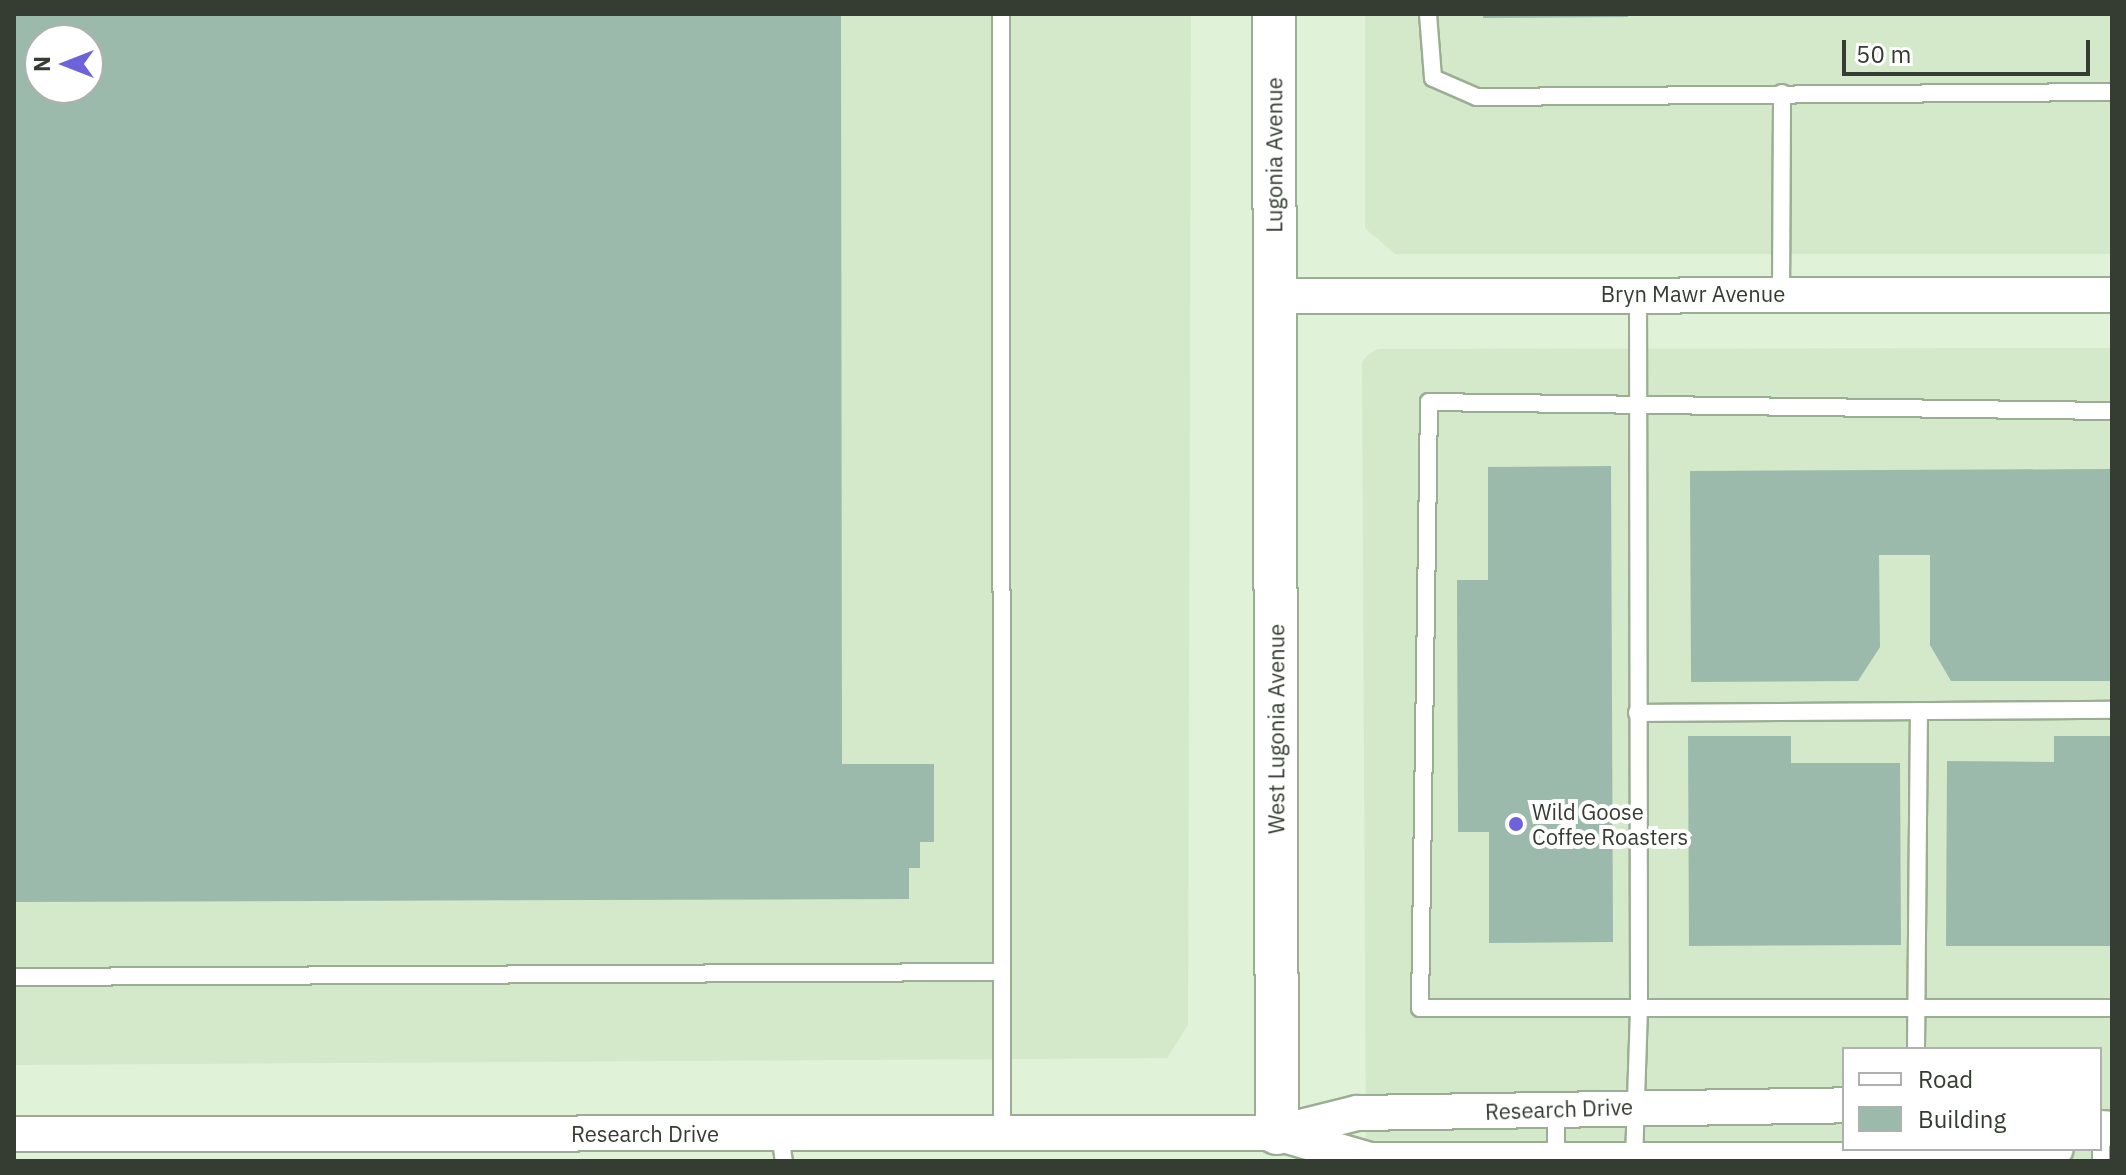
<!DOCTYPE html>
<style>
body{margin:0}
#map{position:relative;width:2126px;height:1175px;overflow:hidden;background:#e0f2d8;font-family:"IBM Plex Sans",sans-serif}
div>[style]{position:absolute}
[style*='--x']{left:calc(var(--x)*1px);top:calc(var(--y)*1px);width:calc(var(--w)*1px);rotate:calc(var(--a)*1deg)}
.built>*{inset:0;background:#d3e9c9}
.building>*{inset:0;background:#9bbaac}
.roads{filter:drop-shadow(2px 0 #9cad95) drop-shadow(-2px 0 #9cad95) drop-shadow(0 2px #9cad95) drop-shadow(0 -2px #9cad95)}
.service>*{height:16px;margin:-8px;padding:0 8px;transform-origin:8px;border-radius:8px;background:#fff}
.minor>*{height:34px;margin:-17px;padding:0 17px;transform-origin:17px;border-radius:17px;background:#fff}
.tertiary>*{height:42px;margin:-21px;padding:0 21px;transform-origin:21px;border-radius:21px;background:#fff}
.dots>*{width:22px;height:22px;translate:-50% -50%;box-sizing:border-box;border:4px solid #fff;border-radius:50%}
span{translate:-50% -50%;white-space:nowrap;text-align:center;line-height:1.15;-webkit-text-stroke:8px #fff;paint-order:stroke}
.street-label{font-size:22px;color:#353c32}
.poi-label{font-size:22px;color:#353c32}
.left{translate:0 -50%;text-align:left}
.frame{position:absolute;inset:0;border:16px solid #353c32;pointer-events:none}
.legend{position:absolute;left:1842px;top:1047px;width:260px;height:104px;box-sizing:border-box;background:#fff;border:2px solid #aeb1ad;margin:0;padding:10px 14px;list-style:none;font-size:24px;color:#353c32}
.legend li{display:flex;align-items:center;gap:16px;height:40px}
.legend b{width:40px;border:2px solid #aeb1ad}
.north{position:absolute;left:24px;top:24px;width:80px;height:80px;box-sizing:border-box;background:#fff;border:2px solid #aeb1ad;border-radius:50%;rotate:270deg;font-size:22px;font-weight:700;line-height:32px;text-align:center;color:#353c32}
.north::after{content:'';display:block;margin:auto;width:28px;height:36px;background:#6d62dc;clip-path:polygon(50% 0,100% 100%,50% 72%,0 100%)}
.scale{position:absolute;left:1842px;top:40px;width:248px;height:36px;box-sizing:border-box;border:4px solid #353c32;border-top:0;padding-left:10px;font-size:24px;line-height:28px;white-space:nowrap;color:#353c32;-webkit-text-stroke:6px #fff;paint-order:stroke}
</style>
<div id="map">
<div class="built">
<i style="clip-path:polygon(evenodd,14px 14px,1191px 14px,1188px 1025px,1167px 1058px,14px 1065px,14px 14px,40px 40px,88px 40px,88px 88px,40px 88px,40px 40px)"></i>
<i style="clip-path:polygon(1365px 14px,2112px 14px,2112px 254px,1395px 254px,1365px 228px)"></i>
<i style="clip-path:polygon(evenodd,2112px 348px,2112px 1161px,1366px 1161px,1362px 362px,1368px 355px,1378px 349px,2112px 348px,1844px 1049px,2100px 1049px,2100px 1149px,1844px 1149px,1844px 1049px)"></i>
</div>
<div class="building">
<i style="clip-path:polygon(evenodd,14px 14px,841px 14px,842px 764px,934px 764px,934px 842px,920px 842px,920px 868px,909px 868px,909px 899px,14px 902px,14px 14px,40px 40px,88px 40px,88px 88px,40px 88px,40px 40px)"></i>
<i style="clip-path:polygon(1483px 14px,1628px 14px,1628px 17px,1483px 18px)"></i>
<i style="clip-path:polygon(1611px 466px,1613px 942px,1489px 943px,1489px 832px,1458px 832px,1457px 580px,1488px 580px,1488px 467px)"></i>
<i style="clip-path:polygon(2112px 469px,2112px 681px,1951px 681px,1930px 645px,1930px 555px,1879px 555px,1880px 647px,1858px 681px,1691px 682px,1690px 471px)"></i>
<i style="clip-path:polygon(1688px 736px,1791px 736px,1791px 763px,1900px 763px,1901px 945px,1689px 946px)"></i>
<i style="clip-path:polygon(2054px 736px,2112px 736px,2112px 946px,1946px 946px,1947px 761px,2054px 762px)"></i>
</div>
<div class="roads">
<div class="service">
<i style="--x:1001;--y:14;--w:1119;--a:89.95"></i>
<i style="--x:1428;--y:14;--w:64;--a:85.5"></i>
<i style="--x:1433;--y:78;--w:48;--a:23.4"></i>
<i style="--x:1477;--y:97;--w:635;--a:-0.45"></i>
<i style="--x:1781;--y:295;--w:202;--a:-89.7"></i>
<i style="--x:2112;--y:411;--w:683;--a:-179.25"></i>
<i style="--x:1429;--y:402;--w:606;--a:90.85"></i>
<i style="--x:1420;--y:1008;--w:692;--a:0"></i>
<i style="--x:1637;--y:713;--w:475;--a:-0.4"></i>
<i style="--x:14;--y:977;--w:988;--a:-0.29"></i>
<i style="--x:1916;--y:1049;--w:338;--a:-89.5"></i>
<i style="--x:1556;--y:1110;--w:51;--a:90"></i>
<i style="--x:2101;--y:1129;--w:32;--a:90"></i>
<i style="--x:780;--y:1134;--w:27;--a:82"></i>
<i style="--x:1634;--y:1160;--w:154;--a:-88.1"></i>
<i style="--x:1639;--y:1006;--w:713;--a:-90.08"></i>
</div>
<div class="minor">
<i style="--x:1275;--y:296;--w:837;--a:-0.07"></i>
<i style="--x:2100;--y:1128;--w:12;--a:5"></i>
<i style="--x:1277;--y:1133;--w:97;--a:16.2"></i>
<i style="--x:1370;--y:1160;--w:661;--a:0"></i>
<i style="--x:2031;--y:1160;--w:27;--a:-24"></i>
<i style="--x:14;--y:1134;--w:1263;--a:-0.05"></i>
<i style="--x:1277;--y:1133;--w:82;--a:-14"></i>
<i style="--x:1357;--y:1113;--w:487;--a:-0.9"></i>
</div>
<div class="tertiary">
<i style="--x:1274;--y:14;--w:1119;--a:89.85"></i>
</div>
</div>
<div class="dots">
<i style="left:1516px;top:824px;background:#6d62dc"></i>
</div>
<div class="street-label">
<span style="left:1274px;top:155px;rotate:-90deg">Lugonia Avenue</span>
<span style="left:1693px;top:294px">Bryn Mawr Avenue</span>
<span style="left:1276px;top:729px;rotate:-90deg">West Lugonia Avenue</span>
<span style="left:1559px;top:1109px;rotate:-2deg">Research Drive</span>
<span style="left:645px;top:1134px">Research Drive</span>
</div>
<div class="poi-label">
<span class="left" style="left:1532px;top:824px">Wild Goose<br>Coffee Roasters</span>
</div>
<div class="frame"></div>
<ul class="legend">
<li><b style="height:10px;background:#fff"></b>Road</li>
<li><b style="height:22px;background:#9bbaac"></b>Building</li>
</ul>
<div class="north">N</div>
<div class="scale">50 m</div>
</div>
